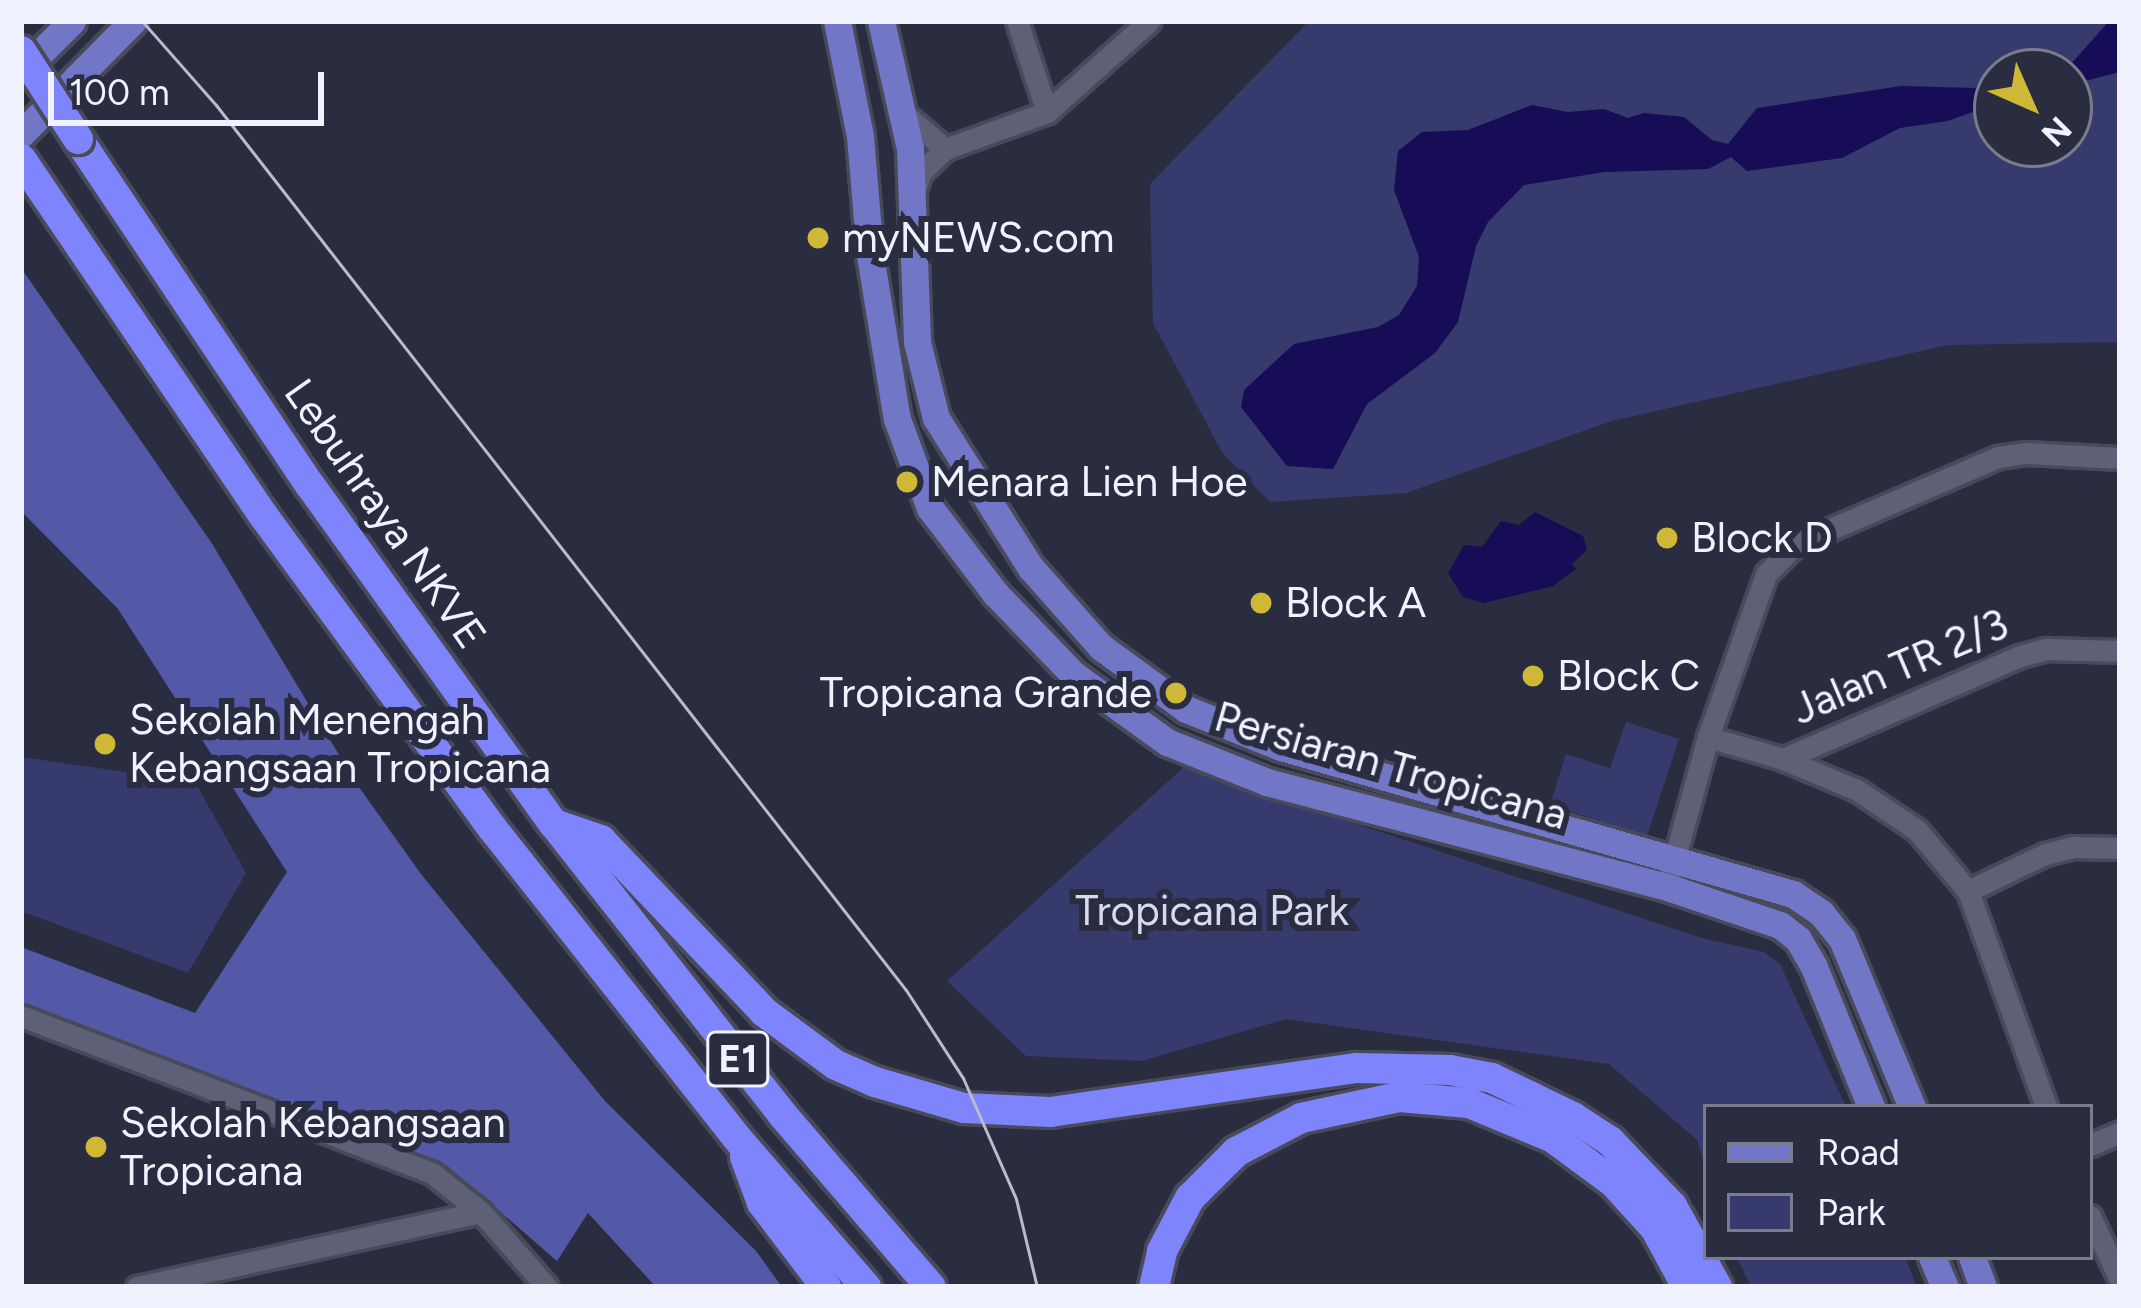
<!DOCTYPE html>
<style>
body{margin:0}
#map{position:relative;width:2141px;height:1308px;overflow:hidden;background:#2a2d40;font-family:Figtree,sans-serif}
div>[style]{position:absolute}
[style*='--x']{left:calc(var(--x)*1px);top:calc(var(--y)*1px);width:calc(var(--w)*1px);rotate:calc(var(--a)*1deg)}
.green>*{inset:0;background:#363a6d}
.forest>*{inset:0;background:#5459a7}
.water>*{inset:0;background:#170c56}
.roads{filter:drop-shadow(3px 0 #484a5a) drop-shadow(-3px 0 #484a5a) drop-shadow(0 3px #484a5a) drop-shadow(0 -3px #484a5a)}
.minor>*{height:21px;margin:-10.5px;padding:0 10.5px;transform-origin:10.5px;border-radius:10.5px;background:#5d6076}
.major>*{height:27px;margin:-13.5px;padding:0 13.5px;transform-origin:13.5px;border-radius:13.5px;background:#7176c6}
.highway>*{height:30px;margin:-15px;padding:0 15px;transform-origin:15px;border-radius:15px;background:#7e84fc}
.tram>*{height:3px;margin:-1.5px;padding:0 1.5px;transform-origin:1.5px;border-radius:1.5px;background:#babccb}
.bridges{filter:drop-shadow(3px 0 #484a5a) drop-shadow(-3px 0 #484a5a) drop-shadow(0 3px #484a5a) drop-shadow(0 -3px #484a5a)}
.highway-bridge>*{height:30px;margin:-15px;padding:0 15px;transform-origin:15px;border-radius:15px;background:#7e84fc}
.dots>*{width:33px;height:33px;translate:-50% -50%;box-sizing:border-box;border:6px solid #2a2d40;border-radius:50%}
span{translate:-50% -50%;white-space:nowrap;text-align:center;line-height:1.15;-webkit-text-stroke:12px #2a2d40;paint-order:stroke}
.shield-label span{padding:3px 9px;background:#2a2d40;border:3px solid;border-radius:9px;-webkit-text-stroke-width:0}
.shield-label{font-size:39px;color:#f0f2ff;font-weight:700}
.poi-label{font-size:42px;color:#f0f2ff}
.left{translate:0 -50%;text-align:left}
.right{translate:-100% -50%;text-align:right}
.street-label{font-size:42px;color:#f0f2ff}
.park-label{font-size:42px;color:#d7daf1}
.frame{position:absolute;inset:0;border:24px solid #f0f2ff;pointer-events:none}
.legend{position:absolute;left:1703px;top:1104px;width:390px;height:156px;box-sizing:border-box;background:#2a2d40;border:3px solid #797c8c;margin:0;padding:15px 21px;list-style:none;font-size:36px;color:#f0f2ff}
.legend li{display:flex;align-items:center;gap:24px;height:60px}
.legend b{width:60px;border:3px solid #797c8c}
.north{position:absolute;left:1973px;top:48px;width:120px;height:120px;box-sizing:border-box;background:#2a2d40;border:3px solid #797c8c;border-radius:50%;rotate:135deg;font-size:33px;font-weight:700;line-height:48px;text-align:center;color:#f0f2ff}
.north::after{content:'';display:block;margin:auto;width:42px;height:54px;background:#d0b837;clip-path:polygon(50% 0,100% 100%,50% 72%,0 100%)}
.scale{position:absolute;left:48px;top:72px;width:276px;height:54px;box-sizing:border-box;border:6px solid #f0f2ff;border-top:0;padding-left:15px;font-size:36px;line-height:42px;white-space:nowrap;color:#f0f2ff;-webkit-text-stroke:9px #2a2d40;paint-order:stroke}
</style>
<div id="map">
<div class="green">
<i style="clip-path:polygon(evenodd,1309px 21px,2120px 21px,2120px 342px,1948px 345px,1612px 421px,1406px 493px,1270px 502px,1223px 454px,1153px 323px,1150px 184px,1309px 21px,1997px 72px,2069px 72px,2069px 144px,1997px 144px,1997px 72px)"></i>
<i style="clip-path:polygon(1626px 722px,1679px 739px,1647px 836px,1550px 805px,1566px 754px,1610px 768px)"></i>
<i style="clip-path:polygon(21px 757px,195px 782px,246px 873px,188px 973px,21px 911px)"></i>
<i style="clip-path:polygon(1184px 767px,1702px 938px,1764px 952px,1780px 964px,1846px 1107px,1706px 1107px,1706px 1170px,1697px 1140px,1609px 1064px,1286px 1019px,1142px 1061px,1026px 1056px,947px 981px)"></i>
<i style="clip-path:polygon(1737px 1257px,1905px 1257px,1917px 1287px,1751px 1287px)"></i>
</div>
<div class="forest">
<i style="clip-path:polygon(21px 268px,211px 542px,356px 783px,421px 874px,605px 1101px,756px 1251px,782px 1287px,656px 1287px,588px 1213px,557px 1261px,446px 1165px,21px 1015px,21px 947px,195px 1013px,287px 872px,118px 609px,21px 511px)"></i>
</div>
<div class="water">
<i style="clip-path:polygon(2109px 21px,2120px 21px,2120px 72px,2069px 85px,2069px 72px,2064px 72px)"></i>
<i style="clip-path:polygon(1986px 78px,1997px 78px,1997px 103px,1948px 121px,1900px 128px,1842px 158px,1747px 171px,1731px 157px,1708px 169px,1605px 172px,1524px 185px,1488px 222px,1476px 246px,1458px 322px,1435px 353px,1367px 404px,1333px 469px,1287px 466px,1241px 407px,1244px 390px,1294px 344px,1378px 327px,1399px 315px,1417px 286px,1419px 257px,1394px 190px,1398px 151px,1422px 132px,1468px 130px,1532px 105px,1568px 112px,1604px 109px,1628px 118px,1644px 113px,1684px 117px,1712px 140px,1728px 144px,1757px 108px,1901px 86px,1975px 88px)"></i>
<i style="clip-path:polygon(1535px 512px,1583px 536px,1587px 550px,1572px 564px,1576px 569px,1553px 586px,1484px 603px,1463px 597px,1448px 573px,1464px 545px,1482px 547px,1501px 521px,1519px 525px)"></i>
</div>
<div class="roads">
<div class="minor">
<i style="--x:1017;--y:21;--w:96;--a:71.8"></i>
<i style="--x:900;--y:110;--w:60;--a:40.9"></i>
<i style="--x:915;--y:189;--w:18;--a:-71"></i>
<i style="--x:921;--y:172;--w:33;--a:-44"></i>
<i style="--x:945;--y:149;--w:109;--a:-19.9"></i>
<i style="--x:1047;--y:112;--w:137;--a:-41.7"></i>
<i style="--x:1708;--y:737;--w:78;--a:16.3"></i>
<i style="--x:1783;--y:759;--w:80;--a:22.7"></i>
<i style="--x:1857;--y:790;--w:72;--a:33.7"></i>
<i style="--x:1917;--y:830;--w:80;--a:50.1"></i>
<i style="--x:1968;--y:891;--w:230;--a:70.1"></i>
<i style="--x:1783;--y:759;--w:258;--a:-23.5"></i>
<i style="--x:2020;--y:656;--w:28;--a:-15"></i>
<i style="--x:2047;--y:649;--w:73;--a:1.6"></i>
<i style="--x:1670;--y:875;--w:143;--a:-74.6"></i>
<i style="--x:1708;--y:737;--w:173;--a:-70.4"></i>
<i style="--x:1766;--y:574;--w:42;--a:-45"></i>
<i style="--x:1796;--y:544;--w:220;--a:-23.3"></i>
<i style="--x:1998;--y:457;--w:29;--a:-8"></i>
<i style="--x:2027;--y:453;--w:93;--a:3.1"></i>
<i style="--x:1968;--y:891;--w:85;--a:-25.7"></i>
<i style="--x:2045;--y:854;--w:29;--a:-14"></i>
<i style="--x:2073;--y:847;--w:47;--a:1.2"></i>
<i style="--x:21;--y:1016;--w:440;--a:20.9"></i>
<i style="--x:432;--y:1173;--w:63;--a:38.5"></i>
<i style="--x:481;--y:1212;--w:100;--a:48.7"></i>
<i style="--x:2090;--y:1145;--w:33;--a:-23"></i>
<i style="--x:2090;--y:1216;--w:71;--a:64.9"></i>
<i style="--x:137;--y:1287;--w:352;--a:-12.3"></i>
</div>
<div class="major">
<i style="--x:837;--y:21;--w:117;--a:78.7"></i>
<i style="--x:860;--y:136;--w:119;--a:85.2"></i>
<i style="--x:870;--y:255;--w:166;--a:80.7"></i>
<i style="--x:897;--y:419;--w:95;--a:69.7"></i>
<i style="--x:930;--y:508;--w:107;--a:52.6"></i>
<i style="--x:995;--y:593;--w:114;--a:46.1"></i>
<i style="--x:1074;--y:675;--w:115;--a:35.8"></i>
<i style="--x:1167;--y:742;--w:108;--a:21.8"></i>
<i style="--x:1267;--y:782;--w:414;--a:14.7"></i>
<i style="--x:1667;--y:887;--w:119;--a:18.6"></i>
<i style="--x:1780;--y:925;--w:23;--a:38"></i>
<i style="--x:1798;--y:939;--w:32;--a:60"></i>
<i style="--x:1814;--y:967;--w:151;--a:67.8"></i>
<i style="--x:881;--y:21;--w:131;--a:77.2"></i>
<i style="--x:910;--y:149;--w:193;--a:87.9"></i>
<i style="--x:917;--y:342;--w:78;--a:76"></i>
<i style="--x:936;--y:418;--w:178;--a:57.7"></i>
<i style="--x:1031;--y:568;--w:106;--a:48.5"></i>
<i style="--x:1101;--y:647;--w:105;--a:36.1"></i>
<i style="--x:1186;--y:709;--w:102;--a:21.8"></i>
<i style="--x:1281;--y:747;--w:533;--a:16.02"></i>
<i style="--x:1793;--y:894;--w:34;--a:34"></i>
<i style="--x:1821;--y:913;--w:33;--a:51"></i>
<i style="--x:1842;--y:939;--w:182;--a:67.4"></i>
<i style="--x:21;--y:72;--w:72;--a:-45"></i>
<i style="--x:21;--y:134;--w:159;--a:-45.3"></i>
<i style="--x:1932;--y:1257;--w:33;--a:67"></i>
<i style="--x:1972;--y:1257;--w:32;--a:70"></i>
</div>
<div class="highway">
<i style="--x:78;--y:139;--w:417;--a:56.2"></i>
<i style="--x:310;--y:485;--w:418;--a:54.3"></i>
<i style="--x:554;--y:824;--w:369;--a:51.8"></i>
<i style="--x:782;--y:1114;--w:228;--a:49.3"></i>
<i style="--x:21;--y:159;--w:430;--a:55.8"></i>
<i style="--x:263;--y:515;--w:389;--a:53.8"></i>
<i style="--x:493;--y:829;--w:403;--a:51.7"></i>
<i style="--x:743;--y:1145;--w:188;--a:49.1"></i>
<i style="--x:554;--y:824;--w:50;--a:18.8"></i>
<i style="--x:601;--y:840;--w:237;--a:46.5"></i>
<i style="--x:764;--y:1012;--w:89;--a:36.4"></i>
<i style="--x:836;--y:1065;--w:43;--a:23.6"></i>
<i style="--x:875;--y:1082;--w:93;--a:16.3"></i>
<i style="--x:964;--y:1108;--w:86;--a:2.7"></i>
<i style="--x:1050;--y:1112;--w:310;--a:-8.2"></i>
<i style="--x:1357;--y:1068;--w:93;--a:1.2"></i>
<i style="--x:1450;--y:1070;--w:43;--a:10.8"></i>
<i style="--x:1492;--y:1078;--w:90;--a:25.7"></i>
<i style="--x:1573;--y:1117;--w:44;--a:33"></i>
<i style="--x:1610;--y:1141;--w:90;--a:46.4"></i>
<i style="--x:1672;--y:1206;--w:93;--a:60.9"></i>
<i style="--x:745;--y:1157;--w:49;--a:69.7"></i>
<i style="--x:762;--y:1203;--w:106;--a:52.7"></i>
<i style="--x:1154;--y:1287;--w:37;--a:-77"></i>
<i style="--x:1162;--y:1251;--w:60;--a:-62.2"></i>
<i style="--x:1190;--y:1198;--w:65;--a:-45"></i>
<i style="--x:1236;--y:1152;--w:73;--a:-27.6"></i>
<i style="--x:1301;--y:1118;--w:100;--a:-12.1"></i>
<i style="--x:1399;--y:1097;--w:70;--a:4.9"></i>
<i style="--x:1469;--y:1103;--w:91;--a:22.6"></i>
<i style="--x:1553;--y:1138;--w:74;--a:36.3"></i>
<i style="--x:1613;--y:1182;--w:62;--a:47.6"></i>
<i style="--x:1655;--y:1228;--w:67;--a:61.5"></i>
</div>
</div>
<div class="tram">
<i style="--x:142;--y:21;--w:112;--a:48.6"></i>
<i style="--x:216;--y:105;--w:1122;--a:52.06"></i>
<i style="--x:906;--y:990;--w:105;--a:57.1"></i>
<i style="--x:963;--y:1078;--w:132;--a:66.3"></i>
<i style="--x:1016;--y:1199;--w:90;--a:76.6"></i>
</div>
<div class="bridges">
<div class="highway-bridge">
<i style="--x:21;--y:51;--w:105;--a:57.1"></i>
</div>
</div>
<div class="dots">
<i style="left:818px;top:238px;background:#d0b837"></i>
<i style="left:907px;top:482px;background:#d0b837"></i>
<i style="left:1667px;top:538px;background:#d0b837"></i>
<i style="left:1261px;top:603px;background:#d0b837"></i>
<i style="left:1533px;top:676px;background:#d0b837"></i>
<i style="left:1176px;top:693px;background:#d0b837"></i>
<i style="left:105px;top:744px;background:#d0b837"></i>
<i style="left:96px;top:1147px;background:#d0b837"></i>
</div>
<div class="shield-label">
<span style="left:738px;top:1059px">E1</span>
</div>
<div class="poi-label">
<span class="left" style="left:842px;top:238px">myNEWS.com</span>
<span class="left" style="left:931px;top:482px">Menara Lien Hoe</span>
<span class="left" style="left:1691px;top:538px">Block D</span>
<span class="left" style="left:1285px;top:603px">Block A</span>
<span class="left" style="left:1557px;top:676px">Block C</span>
<span class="right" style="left:1152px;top:693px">Tropicana Grande</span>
<span class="left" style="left:129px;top:744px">Sekolah Menengah<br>Kebangsaan Tropicana</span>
<span class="left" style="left:120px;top:1147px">Sekolah Kebangsaan<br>Tropicana</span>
</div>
<div class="street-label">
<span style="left:385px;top:514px;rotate:55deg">Lebuhraya NKVE</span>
<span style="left:1900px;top:667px;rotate:-23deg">Jalan TR 2/3</span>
<span style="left:1391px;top:766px;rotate:16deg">Persiaran Tropicana</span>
</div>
<div class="park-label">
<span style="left:1212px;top:911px">Tropicana Park</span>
</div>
<div class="frame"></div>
<ul class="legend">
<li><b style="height:15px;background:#7176c6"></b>Road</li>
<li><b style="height:33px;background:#363a6d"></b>Park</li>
</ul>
<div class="north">N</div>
<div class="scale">100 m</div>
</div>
